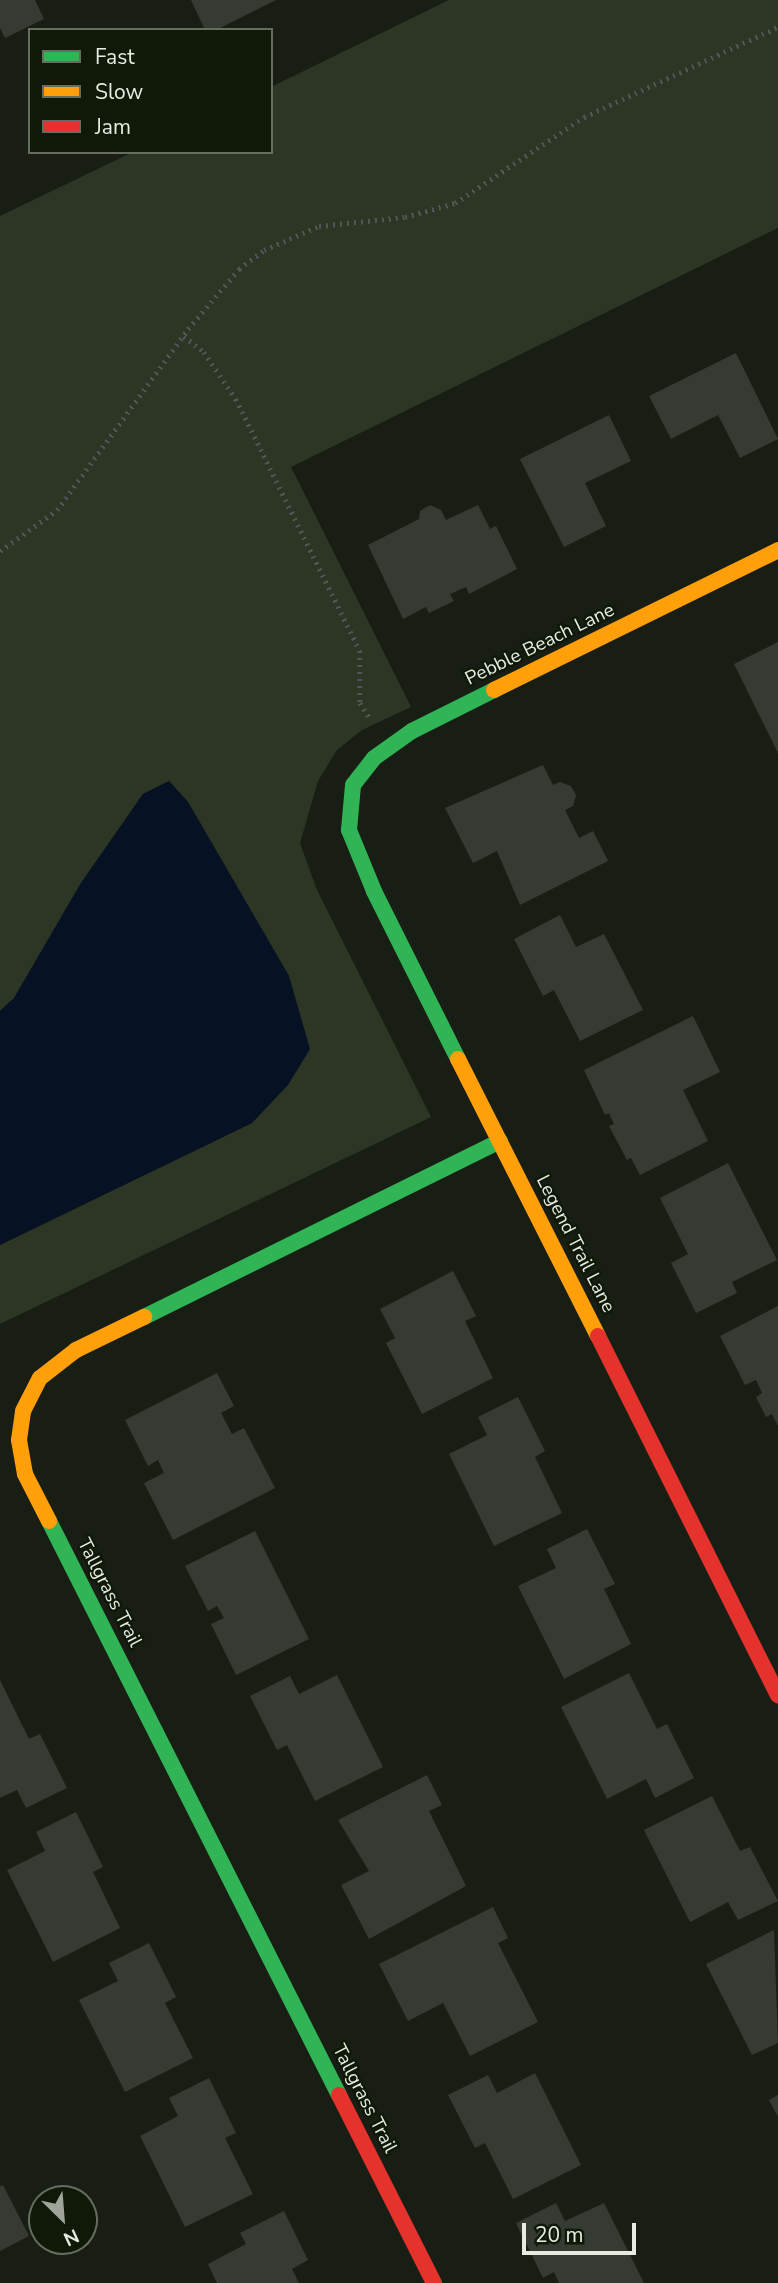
<!DOCTYPE html>
<style>
body{margin:0}
#map{position:relative;width:778px;height:2283px;overflow:hidden;background:#191e15;font-family:"Nunito Sans",sans-serif}
div>[style]{position:absolute}
[style*='--x']{left:calc(var(--x)*1px);top:calc(var(--y)*1px);width:calc(var(--w)*1px);rotate:calc(var(--a)*1deg)}
.green>*{inset:0;background:#2d3625}
.water>*{inset:0;background:#061123}
.building>*{inset:0;background:#353a32}
.path>*{height:4.5px;margin-top:-2.25px;transform-origin:0;background:repeating-linear-gradient(90deg,#505555 0 2px,transparent 0 7px)}
.fast>*{height:16px;margin:-8px;padding:0 8px;transform-origin:8px;border-radius:8px;background:#30b455}
.slow>*{height:16px;margin:-8px;padding:0 8px;transform-origin:8px;border-radius:8px;background:#ff9f0a}
.jam>*{height:16px;margin:-8px;padding:0 8px;transform-origin:8px;border-radius:8px;background:#e5322d}
span{translate:-50% -50%;white-space:nowrap;text-align:center;line-height:1.15;-webkit-text-stroke:5px #101908;paint-order:stroke}
.street-label{font-size:19px;color:#e6ece1}
.legend{position:absolute;left:28px;top:28px;width:245px;height:126px;box-sizing:border-box;background:#101908;border:2px solid #666d5f;margin:0;padding:9px 12px;list-style:none;font-size:21px;color:#e6ece1}
.legend li{display:flex;align-items:center;gap:14px;height:35px}
.legend b{width:35px;border:2px solid #666d5f}
.north{position:absolute;left:28px;top:2185px;width:70px;height:70px;box-sizing:border-box;background:#101908;border:2px solid #666d5f;border-radius:50%;rotate:155deg;font-size:19px;font-weight:700;line-height:28px;text-align:center;color:#e6ece1}
.north::after{content:'';display:block;margin:auto;width:24px;height:32px;background:#9ea49a;clip-path:polygon(50% 0,100% 100%,50% 72%,0 100%)}
.scale{position:absolute;left:522px;top:2223px;width:114px;height:32px;box-sizing:border-box;border:4px solid #e6ece1;border-top:0;padding-left:9px;font-size:21px;line-height:24px;white-space:nowrap;color:#e6ece1;-webkit-text-stroke:5px #101908;paint-order:stroke}
</style>
<div id="map">
<div class="green">
<i style="clip-path:polygon(449px 0,778px 0,778px 228px,291px 467px,411px 707px,362px 730px,337px 750px,318px 781px,300px 843px,317px 890px,431px 1117px,0 1324px,0 1245px,252px 1123px,289px 976px,188px 802px,169px 781px,143px 794px,81px 883px,14px 998px,0 1011px,0 216px,133px 152px,271px 152px,271px 87px)"></i>
</div>
<div class="water">
<i style="clip-path:polygon(169px 781px,188px 802px,289px 976px,310px 1049px,288px 1085px,252px 1123px,0 1245px,0 1011px,14px 998px,81px 883px,143px 794px)"></i>
</div>
<div class="building">
<i style="clip-path:polygon(0 0,35px 0,44px 19px,5px 38px,0 28px)"></i>
<i style="clip-path:polygon(191px 0,276px 0,216px 30px,205px 30px)"></i>
<i style="clip-path:polygon(736px 353px,778px 439px,740px 458px,718px 415px,671px 439px,649px 396px)"></i>
<i style="clip-path:polygon(609px 415px,631px 461px,585px 483px,606px 526px,564px 547px,520px 459px)"></i>
<i style="clip-path:polygon(430px 505px,441px 510px,446px 520px,478px 505px,490px 529px,496px 526px,517px 569px,469px 594px,466px 587px,450px 594px,454px 601px,429px 613px,426px 607px,403px 619px,368px 545px,419px 519px,420px 511px)"></i>
<i style="clip-path:polygon(778px 642px,778px 753px,734px 664px)"></i>
<i style="clip-path:polygon(543px 765px,553px 785px,560px 782px,571px 786px,576px 795px,573px 806px,565px 810px,579px 838px,593px 831px,608px 861px,520px 905px,497px 851px,473px 863px,445px 808px)"></i>
<i style="clip-path:polygon(560px 915px,576px 947px,604px 934px,643px 1010px,580px 1041px,554px 990px,543px 996px,514px 939px)"></i>
<i style="clip-path:polygon(693px 1016px,720px 1072px,683px 1090px,708px 1141px,640px 1175px,631px 1158px,627px 1160px,609px 1126px,614px 1124px,609px 1113px,605px 1115px,584px 1070px)"></i>
<i style="clip-path:polygon(728px 1163px,777px 1260px,732px 1282px,737px 1293px,696px 1313px,671px 1263px,688px 1254px,660px 1198px)"></i>
<i style="clip-path:polygon(453px 1271px,476px 1316px,465px 1321px,493px 1378px,422px 1414px,386px 1343px,395px 1338px,380px 1309px)"></i>
<i style="clip-path:polygon(778px 1306px,778px 1426px,772px 1414px,766px 1417px,756px 1397px,762px 1393px,756px 1380px,745px 1385px,720px 1336px)"></i>
<i style="clip-path:polygon(217px 1373px,234px 1406px,221px 1413px,232px 1434px,244px 1428px,275px 1488px,173px 1540px,144px 1483px,164px 1473px,158px 1460px,148px 1466px,125px 1420px)"></i>
<i style="clip-path:polygon(518px 1397px,545px 1451px,535px 1457px,562px 1513px,494px 1546px,449px 1454px,487px 1435px,478px 1417px)"></i>
<i style="clip-path:polygon(587px 1529px,615px 1584px,604px 1589px,631px 1644px,564px 1679px,518px 1586px,556px 1568px,547px 1549px)"></i>
<i style="clip-path:polygon(255px 1531px,309px 1639px,236px 1675px,211px 1624px,224px 1618px,217px 1606px,208px 1611px,185px 1566px)"></i>
<i style="clip-path:polygon(629px 1673px,657px 1729px,667px 1724px,694px 1778px,655px 1798px,646px 1779px,607px 1799px,561px 1707px)"></i>
<i style="clip-path:polygon(337px 1675px,383px 1767px,315px 1801px,287px 1745px,277px 1750px,250px 1696px,290px 1676px,299px 1694px)"></i>
<i style="clip-path:polygon(0 1680px,29px 1739px,40px 1734px,67px 1788px,26px 1808px,17px 1790px,0 1798px)"></i>
<i style="clip-path:polygon(427px 1775px,442px 1805px,429px 1811px,466px 1886px,369px 1939px,341px 1885px,369px 1871px,338px 1820px)"></i>
<i style="clip-path:polygon(712px 1796px,740px 1851px,750px 1847px,778px 1901px,738px 1920px,728px 1902px,690px 1922px,644px 1830px)"></i>
<i style="clip-path:polygon(76px 1812px,103px 1867px,93px 1872px,120px 1928px,53px 1962px,7px 1870px,45px 1851px,36px 1832px)"></i>
<i style="clip-path:polygon(493px 1907px,508px 1938px,498px 1943px,538px 2022px,470px 2056px,443px 2003px,408px 2021px,379px 1964px)"></i>
<i style="clip-path:polygon(774px 1930px,778px 2043px,752px 2055px,706px 1964px)"></i>
<i style="clip-path:polygon(149px 1943px,176px 1997px,165px 2003px,193px 2058px,125px 2092px,79px 2000px,118px 1981px,109px 1963px)"></i>
<i style="clip-path:polygon(535px 2073px,581px 2165px,513px 2199px,485px 2143px,475px 2148px,448px 2095px,488px 2075px,497px 2093px)"></i>
<i style="clip-path:polygon(209px 2078px,236px 2133px,225px 2138px,253px 2194px,185px 2227px,140px 2136px,178px 2116px,169px 2098px)"></i>
<i style="clip-path:polygon(778px 2095px,778px 2117px,769px 2100px)"></i>
<i style="clip-path:polygon(3px 2185px,29px 2236px,0 2251px,0 2186px)"></i>
<i style="clip-path:polygon(556px 2203px,565px 2221px,604px 2203px,644px 2283px,559px 2283px,554px 2272px,543px 2278px,516px 2223px)"></i>
<i style="clip-path:polygon(284px 2211px,308px 2260px,292px 2269px,299px 2283px,217px 2283px,208px 2264px,246px 2244px,240px 2233px)"></i>
</div>
<div class="path">
<i style="--x:184;--y:336;--w:26;--a:39"></i>
<i style="--x:204;--y:352;--w:57;--a:55.8"></i>
<i style="--x:236;--y:399;--w:281;--a:63.8"></i>
<i style="--x:360;--y:651;--w:52;--a:90"></i>
<i style="--x:360;--y:703;--w:17;--a:57"></i>
<i style="--x:0;--y:551;--w:70;--a:-35.7"></i>
<i style="--x:57;--y:510;--w:223;--a:-54.1"></i>
<i style="--x:188;--y:329;--w:79;--a:-49.6"></i>
<i style="--x:239;--y:269;--w:31;--a:-37"></i>
<i style="--x:264;--y:250;--w:60;--a:-23.6"></i>
<i style="--x:319;--y:226;--w:86;--a:-6"></i>
<i style="--x:405;--y:217;--w:52;--a:-15.6"></i>
<i style="--x:455;--y:203;--w:155;--a:-33.7"></i>
<i style="--x:584;--y:117;--w:214;--a:-24.9"></i>
</div>
<div class="fast">
<i style="--x:458;--y:1059;--w:188;--a:-116.6"></i>
<i style="--x:374;--y:891;--w:66;--a:-112.3"></i>
<i style="--x:349;--y:830;--w:45;--a:-84.9"></i>
<i style="--x:353;--y:785;--w:34;--a:-52"></i>
<i style="--x:374;--y:758;--w:47;--a:-35.4"></i>
<i style="--x:412;--y:731;--w:92;--a:-26.6"></i>
<i style="--x:144;--y:1317;--w:397;--a:-26.3"></i>
<i style="--x:49;--y:1521;--w:643;--a:63.2"></i>
</div>
<div class="slow">
<i style="--x:494;--y:690;--w:317;--a:-26.2"></i>
<i style="--x:458;--y:1059;--w:310;--a:63.2"></i>
<i style="--x:49;--y:1521;--w:53;--a:-117.1"></i>
<i style="--x:25;--y:1474;--w:35;--a:-100"></i>
<i style="--x:19;--y:1440;--w:29;--a:-82"></i>
<i style="--x:23;--y:1411;--w:37;--a:-63"></i>
<i style="--x:40;--y:1378;--w:46;--a:-37.9"></i>
<i style="--x:76;--y:1350;--w:76;--a:-25.9"></i>
</div>
<div class="jam">
<i style="--x:598;--y:1336;--w:402;--a:63.4"></i>
<i style="--x:339;--y:2095;--w:211;--a:63.2"></i>
</div>
<div class="street-label">
<span style="left:540px;top:645px;rotate:-26deg">Pebble Beach Lane</span>
<span style="left:575px;top:1244px;rotate:63deg">Legend Trail Lane</span>
<span style="left:109px;top:1593px;rotate:63deg">Tallgrass Trail</span>
<span style="left:364px;top:2099px;rotate:63deg">Tallgrass Trail</span>
</div>
<ul class="legend">
<li><b style="height:9px;background:#30b455"></b>Fast</li>
<li><b style="height:9px;background:#ff9f0a"></b>Slow</li>
<li><b style="height:9px;background:#e5322d"></b>Jam</li>
</ul>
<div class="north">N</div>
<div class="scale">20 m</div>
</div>
